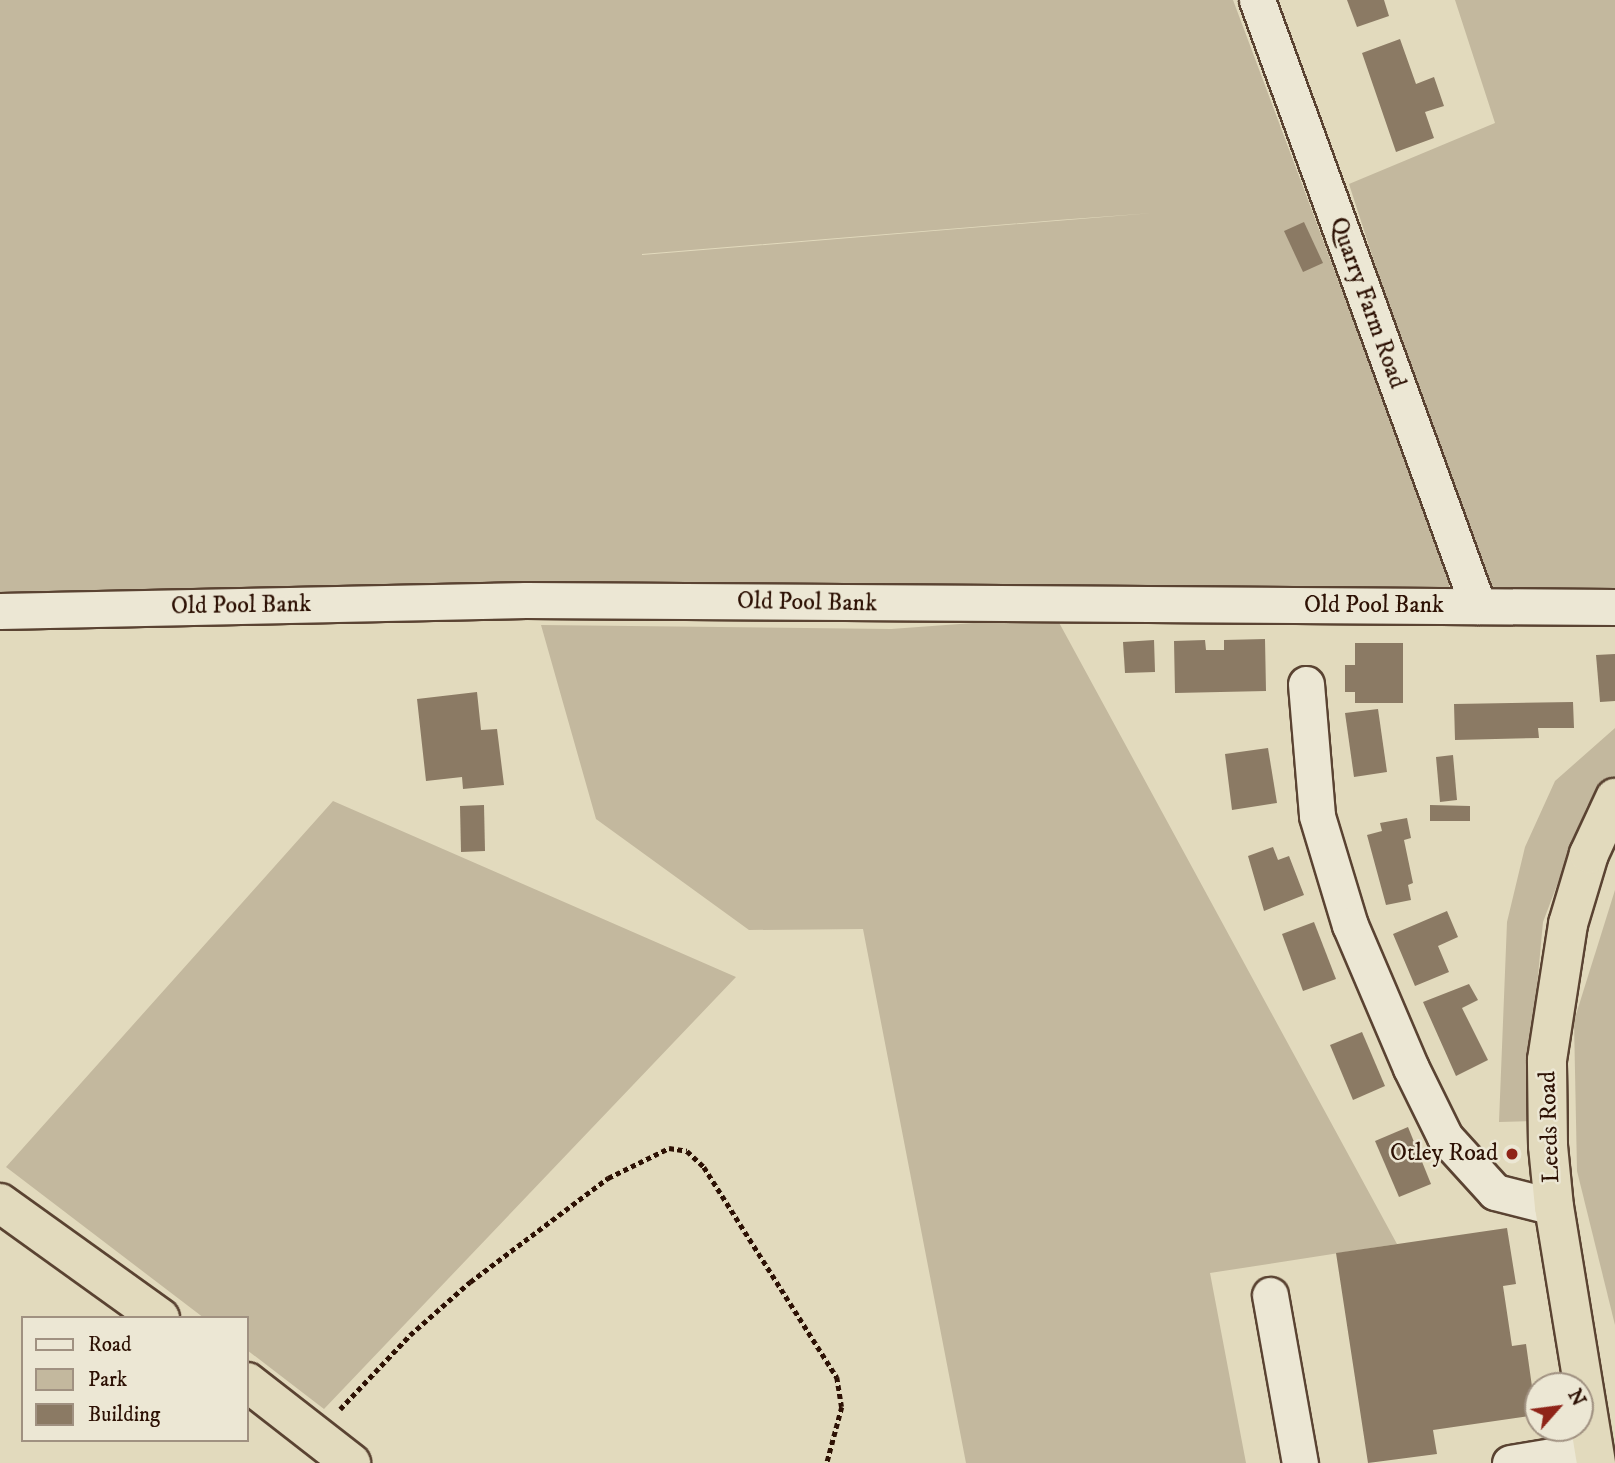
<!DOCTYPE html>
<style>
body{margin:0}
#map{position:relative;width:1615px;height:1463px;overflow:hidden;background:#e2dabd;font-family:"IM FELL DW Pica",serif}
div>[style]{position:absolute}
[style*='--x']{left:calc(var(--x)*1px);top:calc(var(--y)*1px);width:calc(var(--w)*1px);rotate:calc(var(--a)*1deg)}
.green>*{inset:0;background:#c3b89e}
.building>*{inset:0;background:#8b7a64}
.path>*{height:4.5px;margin-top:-2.25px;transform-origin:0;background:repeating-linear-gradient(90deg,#2d1104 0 5px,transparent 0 8.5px)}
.roads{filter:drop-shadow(2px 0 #5a4332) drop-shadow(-2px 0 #5a4332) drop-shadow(0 2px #5a4332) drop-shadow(0 -2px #5a4332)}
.minor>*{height:35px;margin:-17.5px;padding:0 17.5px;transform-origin:17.5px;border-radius:17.5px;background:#ece7d4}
.highway>*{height:38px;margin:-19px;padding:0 19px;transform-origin:19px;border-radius:19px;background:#e2dabd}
.dots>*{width:19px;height:19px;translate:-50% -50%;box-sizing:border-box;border:4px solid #ece7d4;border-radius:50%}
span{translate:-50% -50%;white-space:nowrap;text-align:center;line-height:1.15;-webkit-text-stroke:5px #ece7d4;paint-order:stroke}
.street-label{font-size:24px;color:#2d1104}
.poi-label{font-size:24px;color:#2d1104}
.right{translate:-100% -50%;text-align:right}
.legend{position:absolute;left:21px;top:1316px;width:228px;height:126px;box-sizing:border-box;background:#ece7d4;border:2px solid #a09181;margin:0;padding:9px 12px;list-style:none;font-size:21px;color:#2d1104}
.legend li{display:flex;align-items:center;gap:14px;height:35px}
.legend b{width:35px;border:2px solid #a09181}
.north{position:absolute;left:1524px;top:1372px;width:70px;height:70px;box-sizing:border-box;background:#ece7d4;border:2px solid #a09181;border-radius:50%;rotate:62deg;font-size:19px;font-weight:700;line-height:28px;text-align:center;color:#2d1104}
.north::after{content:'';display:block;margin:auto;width:24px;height:32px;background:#8f2418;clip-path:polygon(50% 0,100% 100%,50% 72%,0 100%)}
</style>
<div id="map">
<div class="green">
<i style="clip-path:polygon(evenodd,0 0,1233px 0,1449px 576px,1449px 589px,0 592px,0 0,1153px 213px,642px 255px,642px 254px,1058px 220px,1153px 213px)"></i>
<i style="clip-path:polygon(1455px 0,1615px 0,1615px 594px,1479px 586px,1349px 184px,1495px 123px)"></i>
<i style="clip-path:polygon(1056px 617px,1397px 1244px,1210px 1273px,1246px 1463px,966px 1463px,863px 929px,749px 930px,596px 819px,541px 625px,891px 629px)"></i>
<i style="clip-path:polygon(1615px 728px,1615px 776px,1587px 806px,1543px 922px,1529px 1073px,1533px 1121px,1499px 1122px,1507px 922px,1525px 847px,1555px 781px)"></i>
<i style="clip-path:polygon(333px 801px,736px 977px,324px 1409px,247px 1350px,247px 1318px,204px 1318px,6px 1167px)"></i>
<i style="clip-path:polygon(1615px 890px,1615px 1325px,1577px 1171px,1574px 1021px)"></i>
</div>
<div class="building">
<i style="clip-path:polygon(1347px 0,1384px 0,1389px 16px,1357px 27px)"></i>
<i style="clip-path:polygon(1400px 39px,1416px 84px,1434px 77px,1444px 106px,1425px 112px,1434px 138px,1396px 152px,1362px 53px)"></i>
<i style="clip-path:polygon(1304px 222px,1323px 263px,1303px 272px,1284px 231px)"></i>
<i style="clip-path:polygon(1265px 639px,1266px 691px,1175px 693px,1174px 641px,1205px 640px,1206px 650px,1224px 650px,1224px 640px)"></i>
<i style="clip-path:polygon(1154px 640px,1155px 672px,1125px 673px,1123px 642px)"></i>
<i style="clip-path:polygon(1355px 643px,1403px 643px,1403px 703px,1355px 703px,1355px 692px,1345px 692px,1345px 665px,1355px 665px)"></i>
<i style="clip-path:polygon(1615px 654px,1615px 701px,1600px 702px,1596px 655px)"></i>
<i style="clip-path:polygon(477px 692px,481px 730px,497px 729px,504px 785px,463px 789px,462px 777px,426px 781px,417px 699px)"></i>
<i style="clip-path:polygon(1573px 702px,1574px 728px,1538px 728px,1539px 738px,1455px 740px,1454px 704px)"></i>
<i style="clip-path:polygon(1378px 709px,1387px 772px,1354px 777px,1345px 713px)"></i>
<i style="clip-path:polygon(1268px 748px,1277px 803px,1232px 810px,1225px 754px)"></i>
<i style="clip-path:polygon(1453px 755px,1457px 800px,1440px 802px,1436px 757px)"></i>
<i style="clip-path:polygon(484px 805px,485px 851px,461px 852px,460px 806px)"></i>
<i style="clip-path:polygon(1430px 805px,1470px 806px,1470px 821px,1430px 821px)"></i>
<i style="clip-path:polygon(1407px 818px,1411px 838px,1404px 840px,1413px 883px,1408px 885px,1411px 900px,1386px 905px,1367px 835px,1382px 831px,1380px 823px)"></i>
<i style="clip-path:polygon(1273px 847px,1278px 860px,1289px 856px,1304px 895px,1264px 911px,1248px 856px)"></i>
<i style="clip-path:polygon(1447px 911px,1458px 937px,1438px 946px,1449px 972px,1415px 986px,1393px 934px)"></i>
<i style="clip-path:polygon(1314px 922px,1336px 979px,1303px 991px,1282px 934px)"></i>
<i style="clip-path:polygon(1469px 984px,1478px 1000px,1462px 1008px,1488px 1060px,1456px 1076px,1423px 1002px)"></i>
<i style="clip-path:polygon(1362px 1032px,1385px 1086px,1353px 1100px,1330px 1045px)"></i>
<i style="clip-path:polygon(1408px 1127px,1431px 1184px,1399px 1197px,1375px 1141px)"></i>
<i style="clip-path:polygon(1507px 1228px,1516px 1284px,1503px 1286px,1512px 1346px,1526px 1344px,1536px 1415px,1433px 1430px,1437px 1454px,1368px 1463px,1336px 1253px)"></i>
</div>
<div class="path">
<i style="--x:340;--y:1409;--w:102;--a:-46.6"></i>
<i style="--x:410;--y:1335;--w:80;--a:-41.5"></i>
<i style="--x:470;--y:1282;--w:173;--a:-37"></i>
<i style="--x:608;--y:1178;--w:68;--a:-26.2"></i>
<i style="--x:669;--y:1148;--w:18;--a:9"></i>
<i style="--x:687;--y:1151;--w:23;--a:43"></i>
<i style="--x:704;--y:1167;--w:249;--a:57.7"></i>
<i style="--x:837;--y:1377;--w:30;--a:81"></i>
<i style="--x:842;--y:1407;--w:58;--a:105"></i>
</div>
<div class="roads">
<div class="minor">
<i style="--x:1257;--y:0;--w:645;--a:69.96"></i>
<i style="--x:0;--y:611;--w:526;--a:-1.2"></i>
<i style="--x:526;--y:600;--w:1089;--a:0.37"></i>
<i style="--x:1306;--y:684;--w:132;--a:85.2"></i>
<i style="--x:1317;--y:816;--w:114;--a:73.2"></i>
<i style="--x:1350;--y:925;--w:155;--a:66.9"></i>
<i style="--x:1411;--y:1068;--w:77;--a:63.8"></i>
<i style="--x:1445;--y:1137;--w:74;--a:47.7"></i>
<i style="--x:1495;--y:1192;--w:61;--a:14.3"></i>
<i style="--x:1270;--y:1295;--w:171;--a:79.9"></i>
<i style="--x:1510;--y:1463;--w:85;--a:-9.5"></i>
</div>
<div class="highway">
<i style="--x:0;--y:1203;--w:197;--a:35.7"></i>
<i style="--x:247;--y:1382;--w:132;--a:37.9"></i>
<i style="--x:1596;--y:1463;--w:259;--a:-99.3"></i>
<i style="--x:1554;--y:1207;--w:61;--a:-95.6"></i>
<i style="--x:1548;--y:1146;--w:86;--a:-90.7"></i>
<i style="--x:1547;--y:1060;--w:138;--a:-81.2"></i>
<i style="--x:1568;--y:924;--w:73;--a:-73.3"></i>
<i style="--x:1589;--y:854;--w:62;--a:-65.1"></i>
</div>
</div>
<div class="dots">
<i style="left:1512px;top:1154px;background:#8f2418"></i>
</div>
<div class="street-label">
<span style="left:1367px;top:303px;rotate:70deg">Quarry Farm Road</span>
<span style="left:807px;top:603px;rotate:1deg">Old Pool Bank</span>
<span style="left:241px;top:606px;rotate:-1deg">Old Pool Bank</span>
<span style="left:1374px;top:606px">Old Pool Bank</span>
<span style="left:1550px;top:1127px;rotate:-92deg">Leeds Road</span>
</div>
<div class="poi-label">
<span class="right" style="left:1498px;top:1154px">Otley Road</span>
</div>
<ul class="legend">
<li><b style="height:9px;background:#ece7d4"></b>Road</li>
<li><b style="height:19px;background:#c3b89e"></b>Park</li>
<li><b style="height:19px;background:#8b7a64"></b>Building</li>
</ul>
<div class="north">N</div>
</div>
